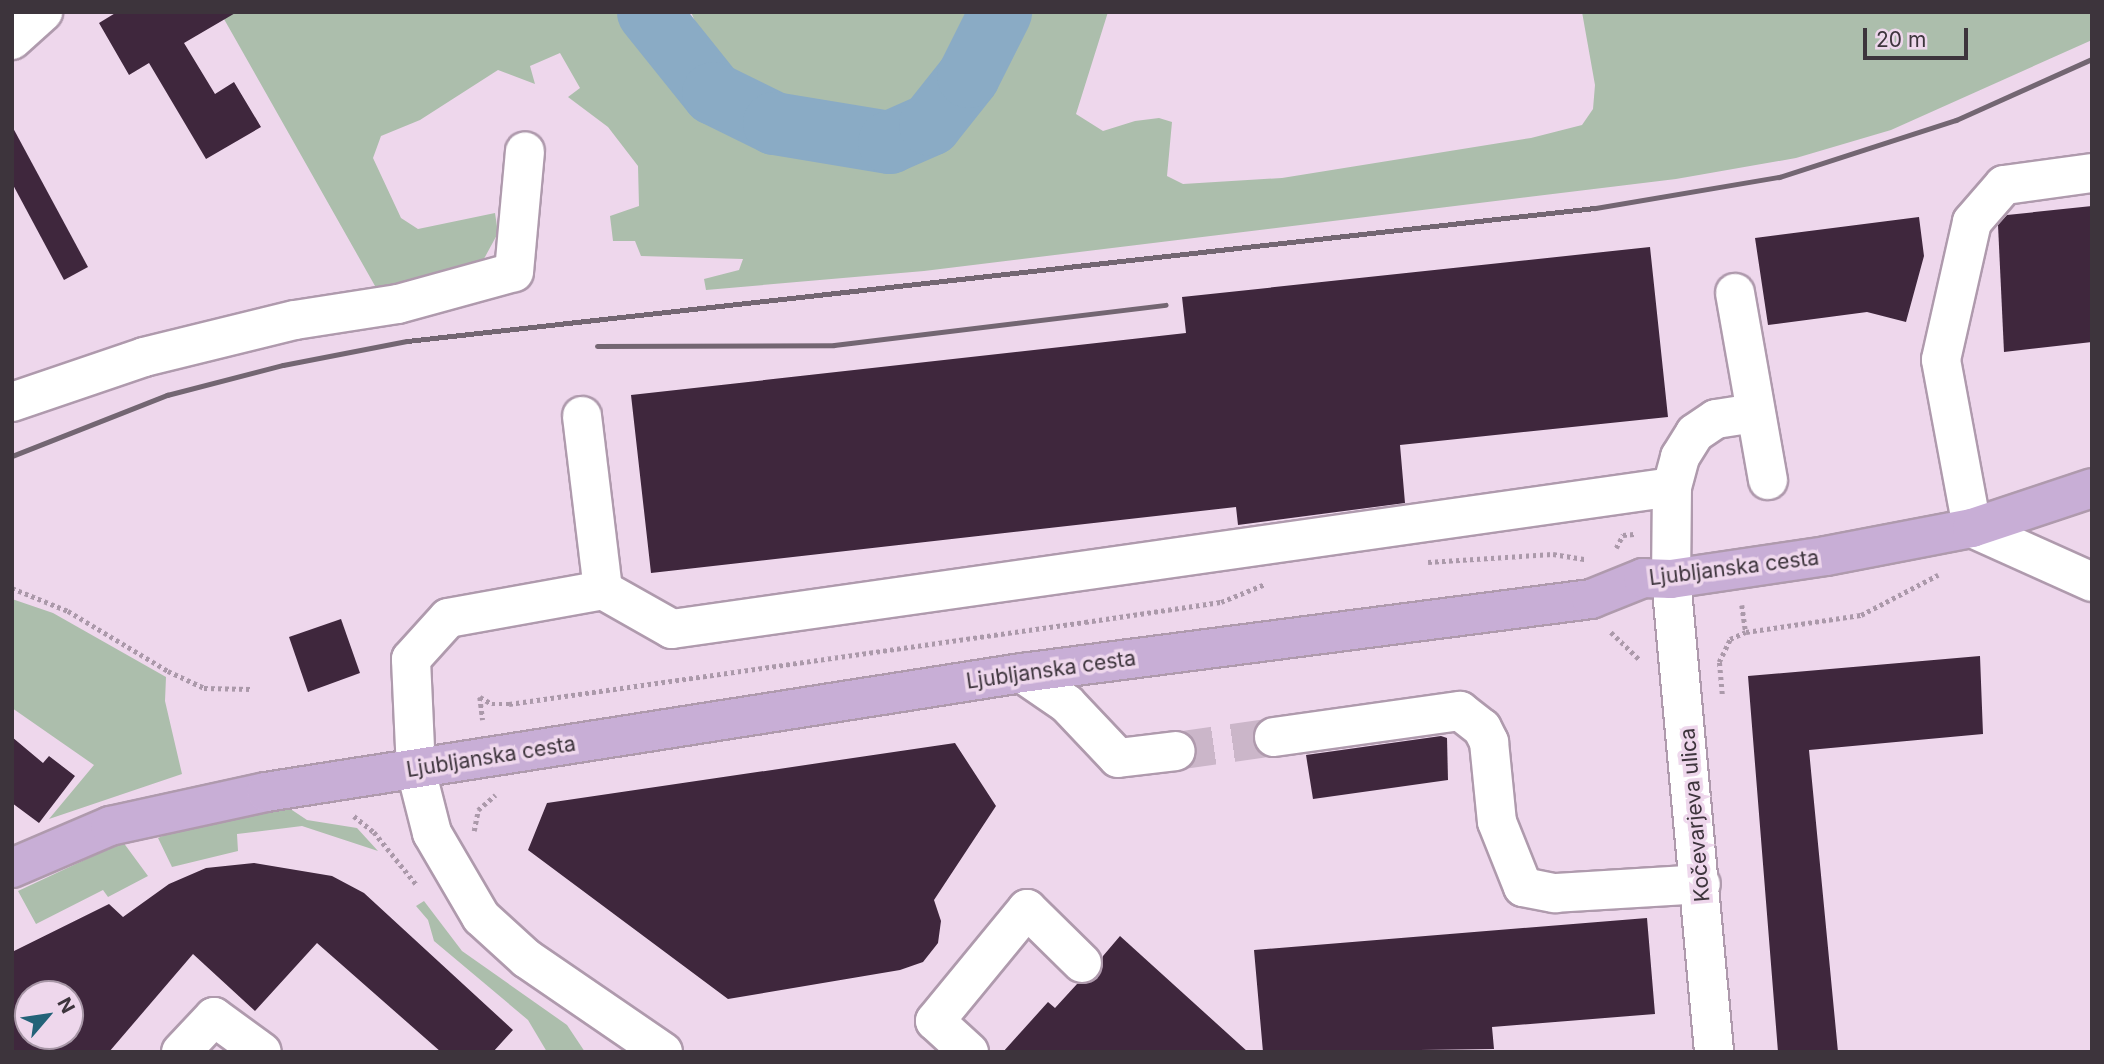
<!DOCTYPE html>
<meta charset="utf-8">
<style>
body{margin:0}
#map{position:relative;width:2104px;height:1064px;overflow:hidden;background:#eed7ec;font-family:Inter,sans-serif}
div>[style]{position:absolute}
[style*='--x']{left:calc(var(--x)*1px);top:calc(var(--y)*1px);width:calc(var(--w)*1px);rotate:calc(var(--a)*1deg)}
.green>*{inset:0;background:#acbeac}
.river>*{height:63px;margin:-31.5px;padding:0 31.5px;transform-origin:31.5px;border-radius:31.5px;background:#8aabc5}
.building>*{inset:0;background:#3f273d}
.minor-tunnel>*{height:38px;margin-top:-19px;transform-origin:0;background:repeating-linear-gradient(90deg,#cbb6c9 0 38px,transparent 0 57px)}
.path>*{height:4.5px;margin-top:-2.25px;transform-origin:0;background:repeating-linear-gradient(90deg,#ab99aa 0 3.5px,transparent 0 7px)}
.roads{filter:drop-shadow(2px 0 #af9aad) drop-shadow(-2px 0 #af9aad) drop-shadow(0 2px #af9aad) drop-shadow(0 -2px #af9aad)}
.minor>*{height:38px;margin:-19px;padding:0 19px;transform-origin:19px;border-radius:19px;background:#fff}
.major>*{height:38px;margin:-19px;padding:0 19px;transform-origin:19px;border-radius:19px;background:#c8aed6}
.rail>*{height:5px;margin:-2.5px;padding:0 2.5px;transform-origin:2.5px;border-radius:2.5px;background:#736672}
span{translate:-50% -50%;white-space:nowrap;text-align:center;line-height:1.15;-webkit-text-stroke:7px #eed7ec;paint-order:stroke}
.street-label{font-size:21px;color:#3d343c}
.frame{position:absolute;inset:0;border:14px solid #3d343c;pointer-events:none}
.north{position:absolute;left:14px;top:980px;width:70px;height:70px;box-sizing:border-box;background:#eed7ec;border:2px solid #a796a6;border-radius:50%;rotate:61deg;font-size:19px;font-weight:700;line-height:28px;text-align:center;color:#3d343c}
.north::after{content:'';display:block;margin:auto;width:24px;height:32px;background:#236278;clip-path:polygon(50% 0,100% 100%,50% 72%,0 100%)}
.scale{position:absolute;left:1863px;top:28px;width:105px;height:32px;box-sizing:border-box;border:4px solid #3d343c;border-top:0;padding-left:9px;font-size:21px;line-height:24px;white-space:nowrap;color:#3d343c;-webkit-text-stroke:5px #eed7ec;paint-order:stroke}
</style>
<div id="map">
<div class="green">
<i style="clip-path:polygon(220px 12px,651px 12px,689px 86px,718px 118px,817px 152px,889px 159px,944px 133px,1006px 38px,1014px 12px,1108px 12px,1076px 114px,1103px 131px,1135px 121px,1159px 118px,1172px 122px,1167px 176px,1183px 184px,1282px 178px,1531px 138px,1582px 125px,1593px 109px,1595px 85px,1582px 12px,2092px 12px,2092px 40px,1891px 130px,1796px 158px,1676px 179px,924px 271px,706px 290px,704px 279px,739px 270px,743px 259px,641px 256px,635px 241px,613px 241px,610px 216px,639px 206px,638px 166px,608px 127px,568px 97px,580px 88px,560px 53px,530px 66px,535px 84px,498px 70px,420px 120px,381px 136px,373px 158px,401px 218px,418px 229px,495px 213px,498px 233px,479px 268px,379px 293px)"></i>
<i style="clip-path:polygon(691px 12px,983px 12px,946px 78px,908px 117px,874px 128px,764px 106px,715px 69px)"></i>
<i style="clip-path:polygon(12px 599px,53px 613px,166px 677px,165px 701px,182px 774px,49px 819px,94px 765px,12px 708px)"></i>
<i style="clip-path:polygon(279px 808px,289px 808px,307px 820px,357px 828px,378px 851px,302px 826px,237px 834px,238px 851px,172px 867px,158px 838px,186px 826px)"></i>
<i style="clip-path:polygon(123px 842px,148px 876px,108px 897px,103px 890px,36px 924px,18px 891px)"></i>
<i style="clip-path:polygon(424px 901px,462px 951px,567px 1025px,585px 1052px,547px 1052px,528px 1020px,434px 941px,428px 920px,416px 906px)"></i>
</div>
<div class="river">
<i style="--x:648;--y:12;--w:104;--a:51.3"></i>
<i style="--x:713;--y:93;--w:68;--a:26.2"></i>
<i style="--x:774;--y:123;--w:117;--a:9.4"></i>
<i style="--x:889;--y:142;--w:45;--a:-23.7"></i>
<i style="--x:930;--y:124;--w:61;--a:-51.6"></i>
<i style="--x:968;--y:76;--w:72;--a:-63.4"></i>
</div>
<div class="building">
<i style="clip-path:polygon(117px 12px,237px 12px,184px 43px,215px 94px,234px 82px,261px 127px,206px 159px,149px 63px,129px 75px,99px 23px)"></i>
<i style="clip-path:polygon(12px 126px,88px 267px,64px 280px,12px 183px)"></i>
<i style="clip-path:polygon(2092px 206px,2092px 342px,2004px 352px,1998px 225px,2007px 215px)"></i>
<i style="clip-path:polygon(1919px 217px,1924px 256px,1906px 322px,1867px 312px,1768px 325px,1755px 238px)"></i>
<i style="clip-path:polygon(1650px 247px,1668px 417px,1400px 445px,1405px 503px,1238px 525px,1236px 507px,651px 573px,631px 395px,1186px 333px,1182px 297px)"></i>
<i style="clip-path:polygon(341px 619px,360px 673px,308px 692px,289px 637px)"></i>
<i style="clip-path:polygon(1980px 656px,1983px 734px,1809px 750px,1838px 1052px,1778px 1052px,1748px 676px)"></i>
<i style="clip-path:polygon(1441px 736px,1447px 738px,1448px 780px,1313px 799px,1306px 755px)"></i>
<i style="clip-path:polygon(12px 737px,43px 763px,49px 756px,75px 776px,39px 823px,12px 803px)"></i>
<i style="clip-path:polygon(955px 743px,996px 806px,934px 900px,941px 921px,938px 943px,923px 962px,900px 970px,728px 999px,528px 850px,547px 803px)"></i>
<i style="clip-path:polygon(evenodd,254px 863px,332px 876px,364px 893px,513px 1030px,493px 1052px,441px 1052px,317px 943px,255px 1011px,193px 954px,109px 1052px,12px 1052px,12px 952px,109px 904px,123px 917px,169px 884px,206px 868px,254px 863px,28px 994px,70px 994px,70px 1036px,28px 1036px,28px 994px)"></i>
<i style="clip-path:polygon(1647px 918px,1655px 1014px,1492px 1027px,1494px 1049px,1263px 1052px,1254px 950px)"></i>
<i style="clip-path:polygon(1120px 936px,1248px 1052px,1003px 1052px,1048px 1002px,1055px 1008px,1077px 984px,1097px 979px,1103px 956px)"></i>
</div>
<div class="minor-tunnel">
<i style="--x:1176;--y:751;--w:99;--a:-8.1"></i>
</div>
<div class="path">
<i style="--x:1616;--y:548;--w:15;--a:-62"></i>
<i style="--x:1623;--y:535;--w:11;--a:-5"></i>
<i style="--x:1428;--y:562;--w:125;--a:-3.7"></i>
<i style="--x:1553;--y:554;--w:33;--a:9"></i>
<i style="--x:12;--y:588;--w:61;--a:22.3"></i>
<i style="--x:68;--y:611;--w:117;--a:31"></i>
<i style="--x:168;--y:671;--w:40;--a:25"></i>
<i style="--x:204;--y:688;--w:47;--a:1.2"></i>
<i style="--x:1742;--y:605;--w:27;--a:82"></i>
<i style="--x:1611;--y:632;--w:39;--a:44"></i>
<i style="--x:1722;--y:694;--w:32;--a:-95"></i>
<i style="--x:1719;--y:662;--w:25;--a:-64"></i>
<i style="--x:1730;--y:639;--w:17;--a:-24"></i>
<i style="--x:1746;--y:632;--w:116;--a:-8.4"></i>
<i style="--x:1861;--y:615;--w:87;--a:-27.5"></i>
<i style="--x:480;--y:697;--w:14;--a:30"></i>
<i style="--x:492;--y:704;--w:17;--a:0"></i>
<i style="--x:509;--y:704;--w:582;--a:-8.1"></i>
<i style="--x:1085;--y:622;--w:137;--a:-8.4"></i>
<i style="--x:1221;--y:602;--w:48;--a:-22.2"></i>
<i style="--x:480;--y:697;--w:23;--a:83"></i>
<i style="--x:354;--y:816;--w:26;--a:39"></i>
<i style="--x:374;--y:832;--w:67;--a:51.1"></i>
<i style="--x:474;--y:831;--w:21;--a:-79"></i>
<i style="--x:478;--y:810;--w:23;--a:-41"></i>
</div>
<div class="roads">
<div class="minor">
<i style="--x:12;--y:40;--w:42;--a:-42.1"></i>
<i style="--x:2092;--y:173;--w:89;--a:172.2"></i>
<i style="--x:2004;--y:185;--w:49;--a:130.9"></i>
<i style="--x:1972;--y:222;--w:141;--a:102.7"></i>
<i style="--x:1941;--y:360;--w:171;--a:79.5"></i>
<i style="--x:1972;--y:528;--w:132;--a:24.2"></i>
<i style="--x:1735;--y:293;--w:190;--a:80"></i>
<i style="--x:12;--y:402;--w:139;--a:-18.8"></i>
<i style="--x:144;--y:357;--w:155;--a:-13.8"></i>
<i style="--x:295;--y:320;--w:104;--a:-8.8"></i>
<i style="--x:398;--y:304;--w:120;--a:-15.4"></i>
<i style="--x:514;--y:272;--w:121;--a:-84.8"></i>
<i style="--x:582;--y:416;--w:175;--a:83.1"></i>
<i style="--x:1672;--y:487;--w:31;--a:-75"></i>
<i style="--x:1680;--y:457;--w:28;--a:-58"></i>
<i style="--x:1695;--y:433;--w:25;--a:-34"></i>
<i style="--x:1716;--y:419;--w:39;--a:-9"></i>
<i style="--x:1022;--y:673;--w:55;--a:34.6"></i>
<i style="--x:1067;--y:704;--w:74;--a:46.6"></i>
<i style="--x:1118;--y:758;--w:58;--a:-6.9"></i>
<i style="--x:1274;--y:737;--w:188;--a:-8"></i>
<i style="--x:1460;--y:711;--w:28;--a:38"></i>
<i style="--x:1482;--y:728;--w:16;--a:63"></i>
<i style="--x:1489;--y:742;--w:80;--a:84.3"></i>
<i style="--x:1497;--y:822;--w:70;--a:68.2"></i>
<i style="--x:1523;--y:887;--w:33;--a:11"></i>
<i style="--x:1555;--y:893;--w:146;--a:-3.5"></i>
<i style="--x:181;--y:1052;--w:48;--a:-46.7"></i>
<i style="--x:214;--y:1017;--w:59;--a:36.1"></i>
<i style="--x:663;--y:1052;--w:165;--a:-145.6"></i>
<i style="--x:527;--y:959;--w:62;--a:-137.6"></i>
<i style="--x:481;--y:917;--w:97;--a:-120.3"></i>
<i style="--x:432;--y:833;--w:65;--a:-104.3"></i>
<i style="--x:416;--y:770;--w:111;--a:-92.6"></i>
<i style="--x:411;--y:659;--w:55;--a:-47.9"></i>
<i style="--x:448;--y:618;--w:158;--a:-10.2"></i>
<i style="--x:603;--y:590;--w:79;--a:29.5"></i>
<i style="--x:672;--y:629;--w:1010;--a:-8.08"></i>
<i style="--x:1672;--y:487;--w:92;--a:90.6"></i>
<i style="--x:1671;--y:579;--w:475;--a:84.8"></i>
<i style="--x:969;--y:1052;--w:46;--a:-137.6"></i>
<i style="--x:935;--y:1021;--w:145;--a:-50.6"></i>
<i style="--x:1027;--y:909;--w:77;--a:44.5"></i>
</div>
<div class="major">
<i style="--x:12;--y:868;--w:107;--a:-23.2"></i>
<i style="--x:110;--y:826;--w:160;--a:-12.3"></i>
<i style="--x:266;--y:792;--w:765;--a:-8.95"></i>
<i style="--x:1022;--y:673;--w:574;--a:-7.41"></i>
<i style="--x:1591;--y:599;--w:56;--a:-22"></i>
<i style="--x:1643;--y:578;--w:28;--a:2"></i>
<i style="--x:1671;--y:579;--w:157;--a:-8.4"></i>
<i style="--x:1826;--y:556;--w:149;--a:-10.9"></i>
<i style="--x:1972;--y:528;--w:126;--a:-18.4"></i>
</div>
</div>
<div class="rail">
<i style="--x:597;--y:346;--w:237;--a:-0.2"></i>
<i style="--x:834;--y:345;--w:334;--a:-6.9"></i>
<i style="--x:12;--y:456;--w:167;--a:-21.5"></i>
<i style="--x:167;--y:395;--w:120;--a:-14.5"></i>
<i style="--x:283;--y:365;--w:126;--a:-11"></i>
<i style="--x:407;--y:341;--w:1195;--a:-6.39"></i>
<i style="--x:1595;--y:208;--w:187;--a:-9.6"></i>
<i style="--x:1779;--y:177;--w:186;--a:-17.9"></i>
<i style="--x:1956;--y:120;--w:149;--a:-24.2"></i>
</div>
<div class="street-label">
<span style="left:1734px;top:568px;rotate:-7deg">Ljubljanska cesta</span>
<span style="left:1051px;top:670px;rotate:-8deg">Ljubljanska cesta</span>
<span style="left:491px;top:757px;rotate:-9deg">Ljubljanska cesta</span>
<span style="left:1695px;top:815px;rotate:-95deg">Kočevarjeva ulica</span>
</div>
<div class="frame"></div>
<div class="north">N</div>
<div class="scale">20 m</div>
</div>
